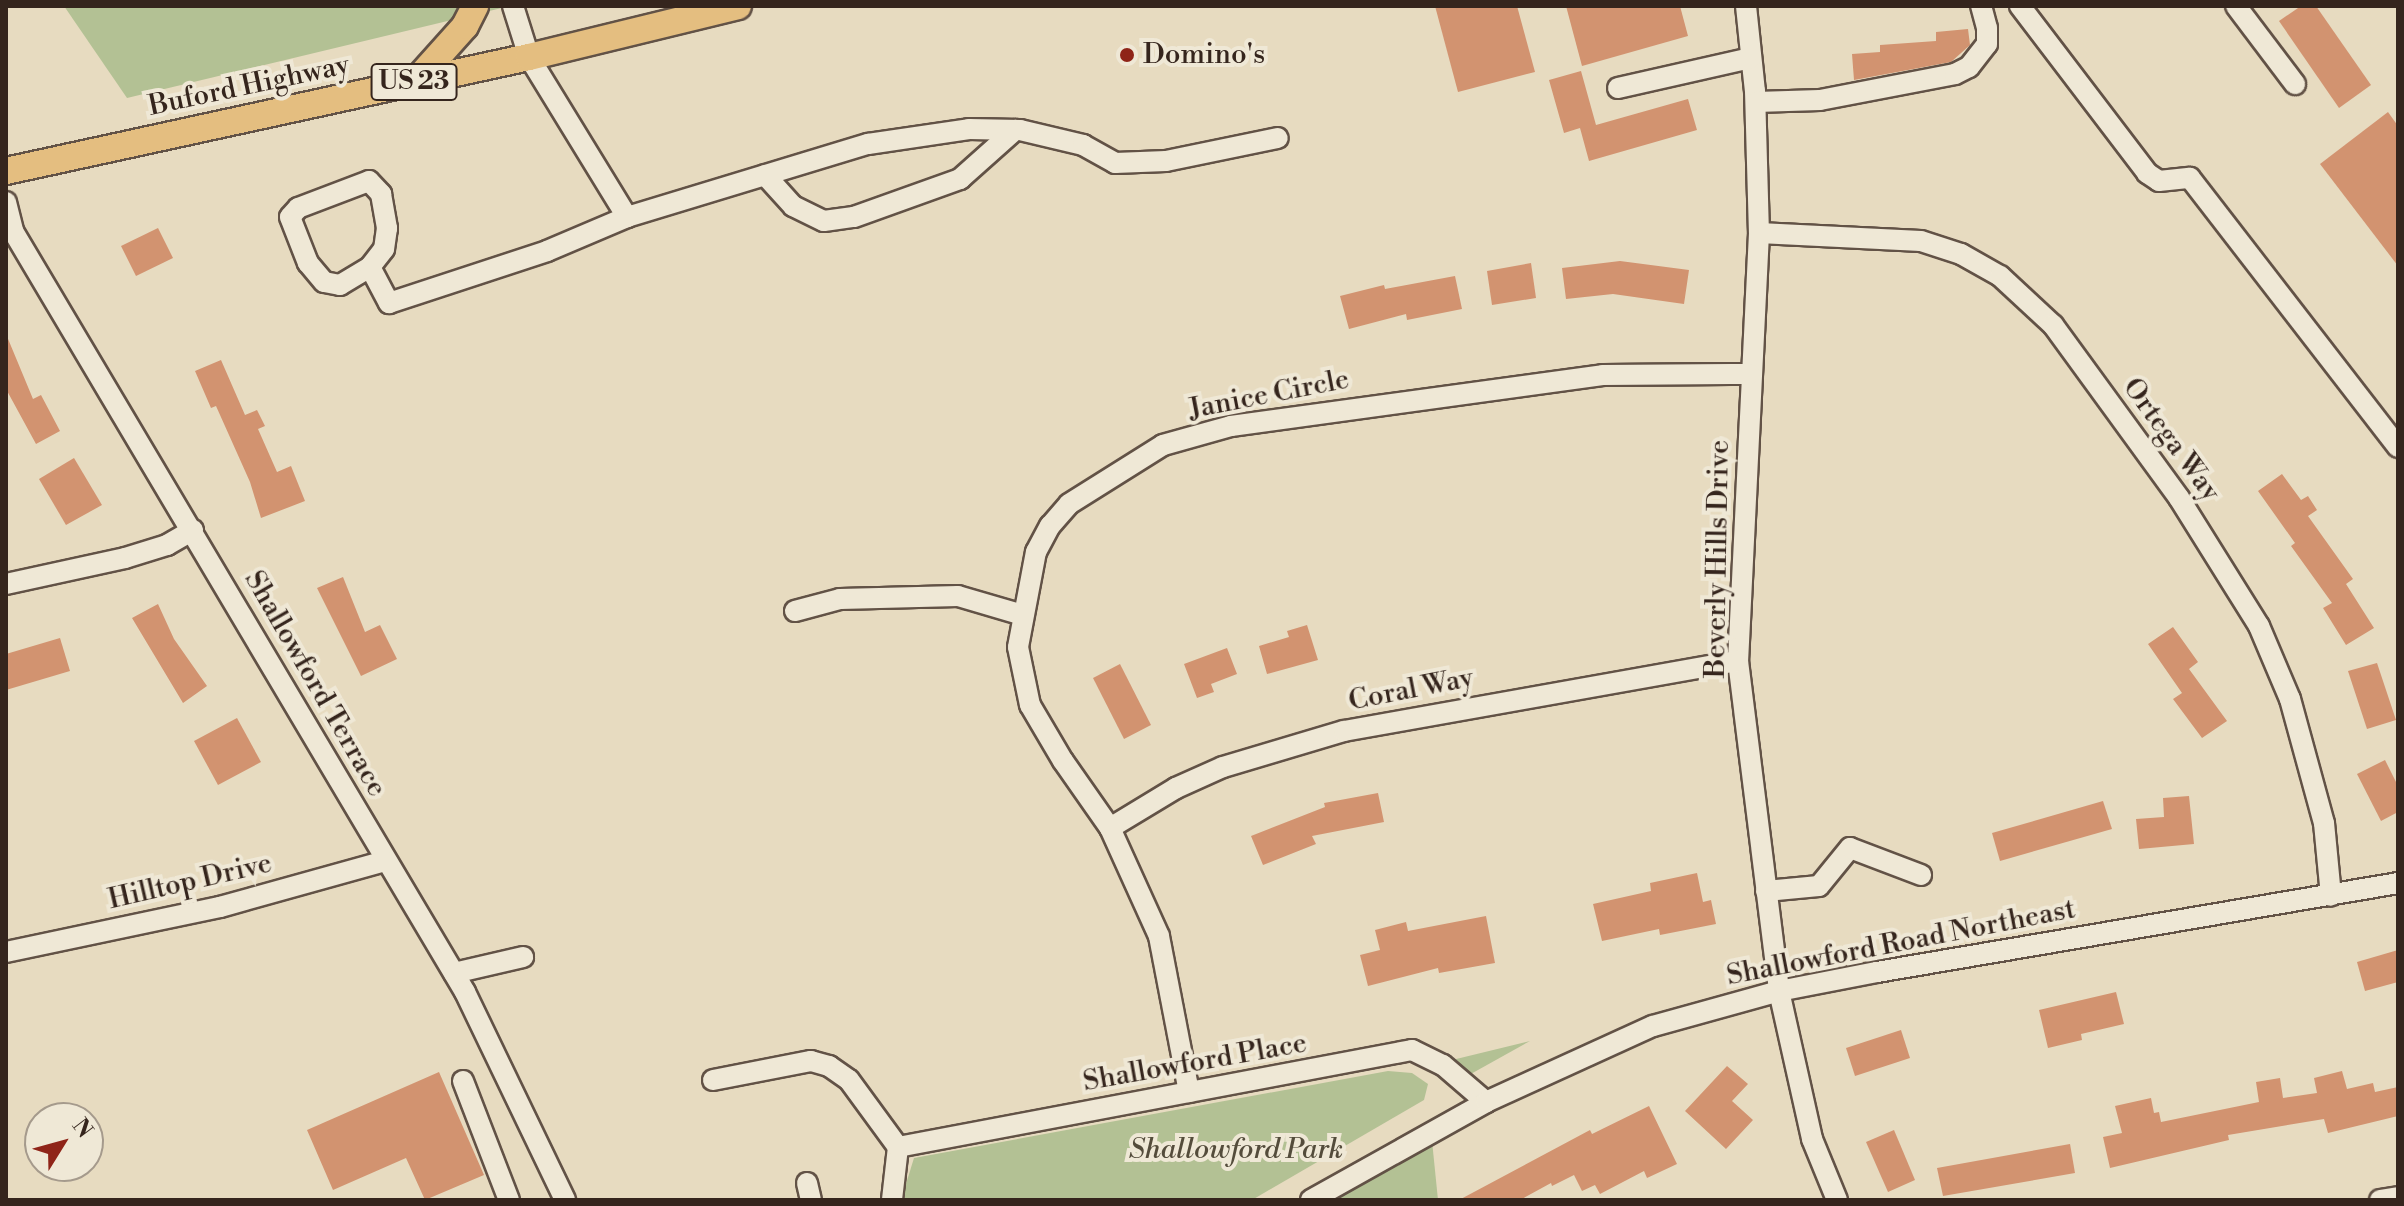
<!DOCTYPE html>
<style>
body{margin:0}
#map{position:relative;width:2404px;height:1206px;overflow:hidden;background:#e7dbc0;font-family:"Libre Bodoni",serif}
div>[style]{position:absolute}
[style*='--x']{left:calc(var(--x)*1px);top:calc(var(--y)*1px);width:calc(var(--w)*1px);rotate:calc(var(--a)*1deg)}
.green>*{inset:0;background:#b3c194}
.building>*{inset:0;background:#d29370}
.roads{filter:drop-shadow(2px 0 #625246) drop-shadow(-2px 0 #625246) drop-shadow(0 2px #625246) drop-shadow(0 -2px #625246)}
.minor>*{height:20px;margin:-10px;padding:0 10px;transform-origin:10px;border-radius:10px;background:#efe8d6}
.major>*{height:26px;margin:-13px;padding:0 13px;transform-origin:13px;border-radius:13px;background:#e4be80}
.dots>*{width:22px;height:22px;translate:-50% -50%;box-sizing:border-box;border:4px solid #efe8d6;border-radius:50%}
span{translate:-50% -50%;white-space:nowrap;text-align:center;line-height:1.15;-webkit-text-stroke:8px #efe8d6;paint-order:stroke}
.shield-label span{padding:2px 6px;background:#efe8d6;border:2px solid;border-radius:6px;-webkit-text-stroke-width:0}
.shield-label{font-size:26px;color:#35251d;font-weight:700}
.poi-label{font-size:28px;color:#35251d}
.left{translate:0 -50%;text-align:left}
.street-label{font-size:28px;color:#35251d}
.park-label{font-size:28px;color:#544c3b;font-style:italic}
.frame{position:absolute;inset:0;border:8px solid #35251d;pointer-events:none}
.north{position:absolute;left:24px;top:1102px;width:80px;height:80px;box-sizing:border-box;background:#efe8d6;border:2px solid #a59a8c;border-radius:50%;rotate:53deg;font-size:22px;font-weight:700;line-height:32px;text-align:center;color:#35251d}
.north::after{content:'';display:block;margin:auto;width:28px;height:36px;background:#8f2418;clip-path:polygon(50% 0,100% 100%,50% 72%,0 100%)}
</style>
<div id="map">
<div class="green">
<i style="clip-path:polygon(64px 6px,510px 6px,127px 98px)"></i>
<i style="clip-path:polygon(1530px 1041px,1469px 1075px,1448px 1061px)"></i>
<i style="clip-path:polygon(1388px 1071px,1412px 1073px,1428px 1084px,1424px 1100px,1252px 1200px,901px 1200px,914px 1158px)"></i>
<i style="clip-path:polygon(1430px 1121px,1438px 1200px,1301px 1200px)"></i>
</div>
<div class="building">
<i style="clip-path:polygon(1435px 6px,1517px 6px,1535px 72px,1458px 92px)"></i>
<i style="clip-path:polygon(1566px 6px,1680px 6px,1688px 36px,1582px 66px)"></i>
<i style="clip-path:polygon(2301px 6px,2316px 6px,2371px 85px,2339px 108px,2279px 21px)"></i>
<i style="clip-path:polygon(1968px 29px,1970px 45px,1951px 62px,1854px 80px,1852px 54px,1880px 52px,1880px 45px,1936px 41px,1936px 32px)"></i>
<i style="clip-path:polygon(1581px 71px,1596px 125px,1688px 99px,1697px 130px,1589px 161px,1580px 128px,1564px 133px,1549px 80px)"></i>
<i style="clip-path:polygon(2388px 112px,2398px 126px,2398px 266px,2320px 164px)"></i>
<i style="clip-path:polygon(158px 228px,173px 258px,136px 276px,121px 246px)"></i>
<i style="clip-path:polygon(1620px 261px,1689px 270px,1684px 304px,1613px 294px,1566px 299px,1562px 268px)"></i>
<i style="clip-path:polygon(1531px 263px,1536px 298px,1492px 305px,1487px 271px)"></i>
<i style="clip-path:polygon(1455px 276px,1462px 309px,1407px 320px,1406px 314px,1349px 329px,1340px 296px,1384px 285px,1385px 289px)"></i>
<i style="clip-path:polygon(6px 334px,33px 399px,41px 395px,60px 431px,36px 444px,6px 389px)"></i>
<i style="clip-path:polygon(221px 360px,245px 415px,257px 410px,265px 426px,258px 429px,277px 472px,291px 466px,305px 501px,261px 518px,250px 482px,216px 406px,211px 408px,195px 371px)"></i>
<i style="clip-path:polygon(74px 458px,102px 505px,66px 525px,39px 479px)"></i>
<i style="clip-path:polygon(2282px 474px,2301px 500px,2308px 496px,2317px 510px,2308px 516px,2353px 579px,2346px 584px,2374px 628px,2346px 645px,2323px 608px,2332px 603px,2291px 546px,2295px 543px,2258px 491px)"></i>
<i style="clip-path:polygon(343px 577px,365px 632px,380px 625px,397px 659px,361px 676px,317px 588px)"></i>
<i style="clip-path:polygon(158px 604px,174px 639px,207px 686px,183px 703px,132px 618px)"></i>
<i style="clip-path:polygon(1307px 625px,1318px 660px,1267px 674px,1259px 646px,1289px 637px,1287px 631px)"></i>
<i style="clip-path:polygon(2173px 627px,2198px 662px,2189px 669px,2227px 721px,2202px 738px,2173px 699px,2182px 693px,2148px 644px)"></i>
<i style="clip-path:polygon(60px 638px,70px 671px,6px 690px,6px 654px)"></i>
<i style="clip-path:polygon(1227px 648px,1237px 674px,1211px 684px,1214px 692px,1197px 698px,1184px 664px)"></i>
<i style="clip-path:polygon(2377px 663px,2396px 720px,2367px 729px,2348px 671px)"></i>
<i style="clip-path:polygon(1120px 664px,1151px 725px,1124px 739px,1093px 678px)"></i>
<i style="clip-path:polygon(237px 718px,261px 762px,218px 785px,194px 741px)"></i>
<i style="clip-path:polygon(2385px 760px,2398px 786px,2398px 812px,2381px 821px,2357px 774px)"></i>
<i style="clip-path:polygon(1378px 793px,1384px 822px,1312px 836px,1316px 844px,1263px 865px,1251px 836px,1325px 807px,1324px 803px)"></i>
<i style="clip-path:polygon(2189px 796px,2194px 844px,2139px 849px,2136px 819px,2164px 817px,2163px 798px)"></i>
<i style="clip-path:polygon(2103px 801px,2112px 829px,2000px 861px,1992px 833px)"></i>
<i style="clip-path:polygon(1697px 873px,1703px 902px,1711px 900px,1716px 924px,1660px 935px,1659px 929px,1602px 941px,1593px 904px,1651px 891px,1650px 883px)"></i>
<i style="clip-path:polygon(1486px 916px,1495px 963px,1439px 973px,1438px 968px,1368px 986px,1360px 955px,1380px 950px,1375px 930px,1406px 922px,1408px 931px)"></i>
<i style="clip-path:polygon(2398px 950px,2398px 982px,2365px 991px,2357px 962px)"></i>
<i style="clip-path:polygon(2116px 992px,2124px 1024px,2081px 1034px,2082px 1040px,2048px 1048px,2039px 1010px)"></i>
<i style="clip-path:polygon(1901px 1030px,1910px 1058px,1855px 1076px,1846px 1048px)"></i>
<i style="clip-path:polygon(1727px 1066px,1748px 1084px,1732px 1101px,1753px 1120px,1726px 1149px,1685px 1111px)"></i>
<i style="clip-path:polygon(2342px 1071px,2347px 1089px,2373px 1083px,2375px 1092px,2398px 1087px,2398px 1116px,2328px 1133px,2324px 1119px,2228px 1135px,2229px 1140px,2110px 1168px,2103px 1137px,2122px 1133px,2115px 1106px,2151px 1098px,2154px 1113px,2159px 1112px,2161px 1122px,2259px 1102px,2256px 1082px,2280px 1078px,2283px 1098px,2317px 1093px,2314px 1078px)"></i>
<i style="clip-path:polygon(439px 1072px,484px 1175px,425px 1200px,406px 1158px,333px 1190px,307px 1130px)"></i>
<i style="clip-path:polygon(1649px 1106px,1677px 1164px,1647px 1178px,1644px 1171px,1600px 1194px,1595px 1185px,1582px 1191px,1574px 1175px,1552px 1186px,1551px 1183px,1520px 1200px,1459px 1200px,1590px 1130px,1592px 1134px)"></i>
<i style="clip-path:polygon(1894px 1130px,1915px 1180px,1888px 1192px,1866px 1142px)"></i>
<i style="clip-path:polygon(2070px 1144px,2075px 1173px,1943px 1196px,1937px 1168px)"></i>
</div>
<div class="roads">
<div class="minor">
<i style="--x:513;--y:6;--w:53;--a:72.6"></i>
<i style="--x:529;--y:57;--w:188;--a:58.5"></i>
<i style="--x:627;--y:217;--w:252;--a:-16.9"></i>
<i style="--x:868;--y:144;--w:102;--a:-8.4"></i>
<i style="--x:969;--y:129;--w:51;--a:1.1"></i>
<i style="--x:1020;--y:130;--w:65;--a:13.4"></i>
<i style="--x:1083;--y:145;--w:37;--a:29"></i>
<i style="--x:1115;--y:163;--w:51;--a:-2.2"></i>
<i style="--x:1166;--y:161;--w:114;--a:-11.6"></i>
<i style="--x:1746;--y:6;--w:85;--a:84"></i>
<i style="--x:1755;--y:91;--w:142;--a:88.4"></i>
<i style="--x:1759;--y:233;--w:429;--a:92.8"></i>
<i style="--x:1738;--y:661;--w:333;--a:82.9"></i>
<i style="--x:1779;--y:991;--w:152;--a:77.4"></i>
<i style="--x:1812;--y:1139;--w:66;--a:67.7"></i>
<i style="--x:2020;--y:6;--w:210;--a:52.7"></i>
<i style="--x:2147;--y:173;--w:14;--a:34"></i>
<i style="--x:2159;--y:181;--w:31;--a:-6"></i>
<i style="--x:2190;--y:178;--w:340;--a:52.3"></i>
<i style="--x:2236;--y:6;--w:98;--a:52.9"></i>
<i style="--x:1618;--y:88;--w:136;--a:-12.7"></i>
<i style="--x:1756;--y:102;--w:64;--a:-1.8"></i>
<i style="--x:1820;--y:100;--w:137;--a:-10.9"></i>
<i style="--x:1955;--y:74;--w:16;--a:-27"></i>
<i style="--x:1969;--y:67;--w:29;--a:-52"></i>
<i style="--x:1987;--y:44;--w:16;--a:-90"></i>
<i style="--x:1987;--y:28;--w:23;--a:-105"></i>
<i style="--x:765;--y:175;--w:42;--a:47.9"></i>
<i style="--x:793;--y:206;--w:34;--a:26"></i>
<i style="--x:824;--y:221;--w:30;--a:-8"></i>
<i style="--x:854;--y:217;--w:113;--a:-19.7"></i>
<i style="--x:960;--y:179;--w:74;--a:-41.7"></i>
<i style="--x:6;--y:202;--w:30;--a:76"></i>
<i style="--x:13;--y:231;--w:885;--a:59.29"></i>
<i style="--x:465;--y:992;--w:231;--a:64.3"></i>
<i style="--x:1759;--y:233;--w:162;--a:2.8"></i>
<i style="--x:1921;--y:241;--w:42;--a:18"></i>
<i style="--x:1961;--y:254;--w:45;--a:29.4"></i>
<i style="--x:2000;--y:276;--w:72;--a:42.8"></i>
<i style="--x:2053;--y:325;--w:214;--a:53.9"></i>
<i style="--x:2179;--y:498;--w:151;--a:58"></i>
<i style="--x:2259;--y:626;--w:79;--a:67"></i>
<i style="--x:2290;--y:699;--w:129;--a:74.7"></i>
<i style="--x:2324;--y:823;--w:73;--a:84.5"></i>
<i style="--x:370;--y:267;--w:35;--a:149"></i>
<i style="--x:340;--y:285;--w:16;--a:-169"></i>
<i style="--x:324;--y:282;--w:25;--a:-130"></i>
<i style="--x:308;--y:263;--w:49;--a:-111.4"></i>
<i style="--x:290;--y:217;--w:12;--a:-48"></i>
<i style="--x:298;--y:208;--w:76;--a:-20.8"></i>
<i style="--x:369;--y:181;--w:18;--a:47"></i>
<i style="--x:381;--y:194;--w:35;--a:80"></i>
<i style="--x:387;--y:228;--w:21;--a:98"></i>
<i style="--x:384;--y:249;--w:23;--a:128"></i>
<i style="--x:370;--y:267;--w:41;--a:62.2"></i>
<i style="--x:389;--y:303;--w:166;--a:-18.2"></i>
<i style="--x:547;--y:251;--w:87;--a:-23"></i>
<i style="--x:6;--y:584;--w:122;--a:-12.3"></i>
<i style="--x:125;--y:558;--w:44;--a:-17.2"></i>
<i style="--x:167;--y:545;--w:30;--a:-30"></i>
<i style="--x:795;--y:611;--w:47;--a:-14.9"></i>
<i style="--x:840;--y:599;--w:118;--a:-1.5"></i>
<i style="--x:958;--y:596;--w:68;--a:16.3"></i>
<i style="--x:1110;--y:828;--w:77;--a:-31.2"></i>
<i style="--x:1176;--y:788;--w:51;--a:-24.1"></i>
<i style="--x:1223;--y:767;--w:126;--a:-16.6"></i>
<i style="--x:1344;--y:731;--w:400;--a:-10.1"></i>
<i style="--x:1766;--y:891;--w:53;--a:-5.4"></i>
<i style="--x:1819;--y:886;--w:49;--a:-50.8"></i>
<i style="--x:1850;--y:848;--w:76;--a:20.8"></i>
<i style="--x:6;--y:952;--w:219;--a:-11.9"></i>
<i style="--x:220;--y:907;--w:171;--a:-15.6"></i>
<i style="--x:454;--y:973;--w:71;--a:-13.1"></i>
<i style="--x:713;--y:1080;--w:100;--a:-11"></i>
<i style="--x:811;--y:1061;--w:19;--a:16"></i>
<i style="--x:829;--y:1066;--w:24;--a:35"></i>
<i style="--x:849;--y:1080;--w:83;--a:53.8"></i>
<i style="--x:898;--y:1147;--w:53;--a:96.5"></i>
<i style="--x:463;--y:1081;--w:128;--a:68.9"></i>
<i style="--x:1189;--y:1092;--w:159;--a:-100.9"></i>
<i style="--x:1159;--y:936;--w:119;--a:-114.4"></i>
<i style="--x:1110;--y:828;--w:82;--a:-125"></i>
<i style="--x:1063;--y:761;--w:65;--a:-120.5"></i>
<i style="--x:1030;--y:705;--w:59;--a:-101.7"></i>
<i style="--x:1018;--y:647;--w:97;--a:-79.3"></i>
<i style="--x:1036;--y:552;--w:30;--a:-62"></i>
<i style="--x:1050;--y:526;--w:29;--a:-49"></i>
<i style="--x:1069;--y:504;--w:111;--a:-32.1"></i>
<i style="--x:1163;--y:445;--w:71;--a:-15.6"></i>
<i style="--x:1231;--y:426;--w:375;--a:-7.8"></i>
<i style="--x:1603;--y:375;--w:147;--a:-0.4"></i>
<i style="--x:898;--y:1147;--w:523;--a:-10.69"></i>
<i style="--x:1412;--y:1050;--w:34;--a:26"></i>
<i style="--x:1443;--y:1065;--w:57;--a:40.7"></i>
<i style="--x:807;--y:1183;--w:17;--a:77"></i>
<i style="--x:1311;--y:1200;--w:201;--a:-29.2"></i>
<i style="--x:1486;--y:1102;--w:183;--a:-24.5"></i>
<i style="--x:1653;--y:1026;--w:131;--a:-15.5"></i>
<i style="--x:1779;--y:991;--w:100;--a:-11"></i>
<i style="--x:1877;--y:972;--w:529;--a:-9.69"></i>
<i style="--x:2380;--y:1200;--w:18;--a:-9"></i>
</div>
<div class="major">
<i style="--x:415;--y:82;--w:75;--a:-48.2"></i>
<i style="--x:465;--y:26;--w:22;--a:-63"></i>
<i style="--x:6;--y:171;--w:535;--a:-12.3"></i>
<i style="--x:529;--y:57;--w:215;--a:-13.7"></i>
</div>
</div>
<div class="dots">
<i style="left:1127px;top:55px;background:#8f2418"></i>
</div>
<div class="shield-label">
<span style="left:414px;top:82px">US 23</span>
</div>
<div class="poi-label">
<span class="left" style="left:1143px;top:55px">Domino's</span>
</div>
<div class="street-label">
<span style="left:249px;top:86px;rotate:-12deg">Buford Highway</span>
<span style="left:1269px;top:395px;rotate:-11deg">Janice Circle</span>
<span style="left:2171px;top:440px;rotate:54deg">Ortega Way</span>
<span style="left:1718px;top:559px;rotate:-89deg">Beverly Hills Drive</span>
<span style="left:315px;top:684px;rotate:60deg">Shallowford Terrace</span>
<span style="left:1411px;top:690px;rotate:-11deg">Coral Way</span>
<span style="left:190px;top:882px;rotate:-13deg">Hilltop Drive</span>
<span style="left:1901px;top:943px;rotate:-11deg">Shallowford Road Northeast</span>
<span style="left:1195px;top:1063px;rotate:-10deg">Shallowford Place</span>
</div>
<div class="park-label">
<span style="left:1236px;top:1150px">Shallowford Park</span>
</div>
<div class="frame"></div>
<div class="north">N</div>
</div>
